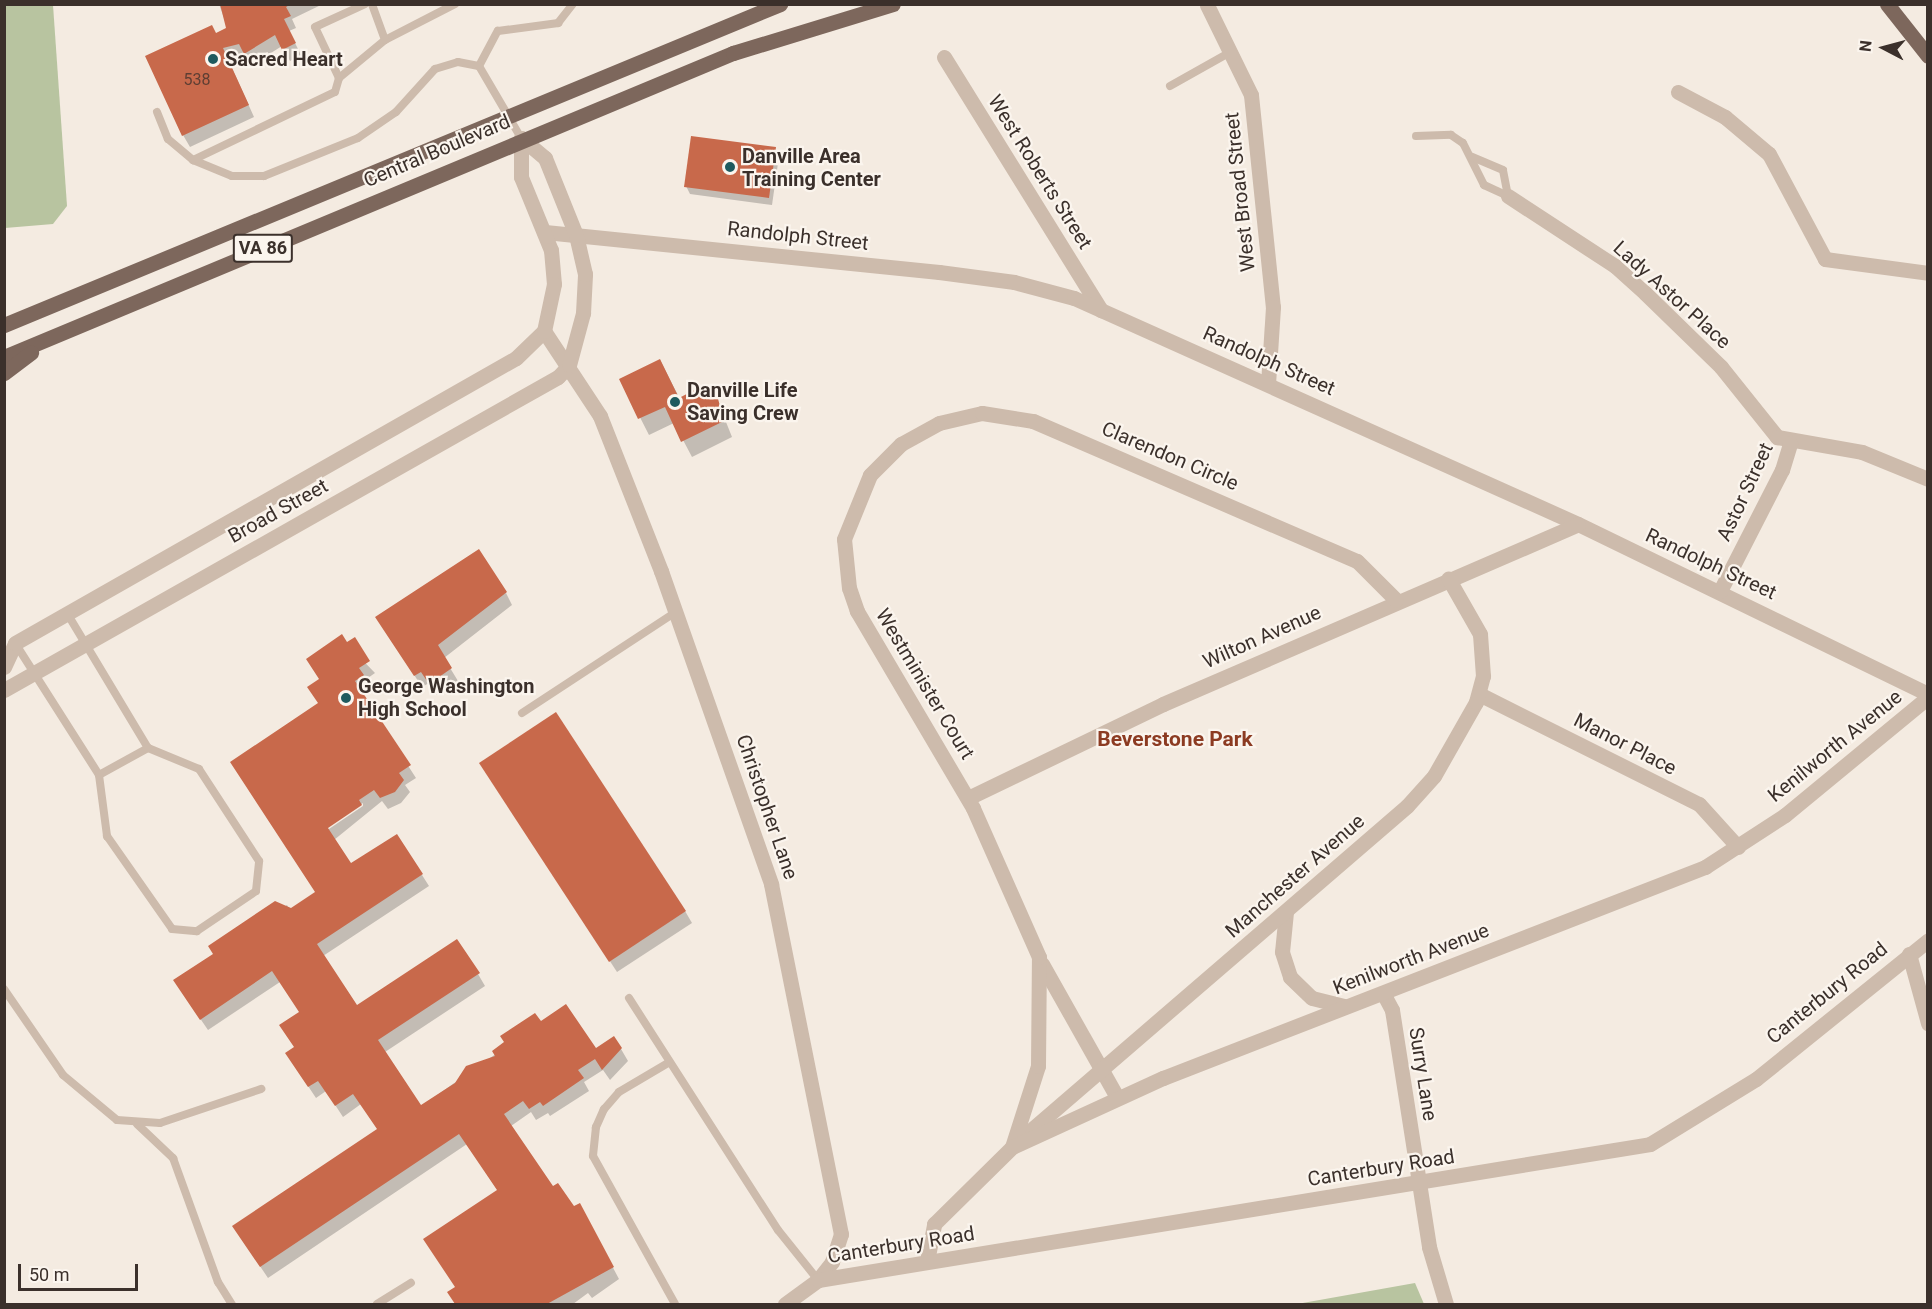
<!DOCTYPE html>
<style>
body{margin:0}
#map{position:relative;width:1932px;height:1309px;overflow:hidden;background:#f4ebe1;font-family:Roboto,sans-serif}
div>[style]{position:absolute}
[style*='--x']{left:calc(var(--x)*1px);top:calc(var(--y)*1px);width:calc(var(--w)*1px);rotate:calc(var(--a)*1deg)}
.green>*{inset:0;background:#b8c4a0}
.shadow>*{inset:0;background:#0003}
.building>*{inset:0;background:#c8694b}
.lane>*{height:8px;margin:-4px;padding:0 4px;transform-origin:4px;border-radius:4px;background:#cdbbac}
.street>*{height:15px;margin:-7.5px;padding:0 7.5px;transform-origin:7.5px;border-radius:7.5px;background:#cdbbac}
.primary>*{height:15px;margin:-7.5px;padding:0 7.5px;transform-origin:7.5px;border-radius:7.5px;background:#7d675c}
.dots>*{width:16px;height:16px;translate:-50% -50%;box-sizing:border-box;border:3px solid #fbf5ee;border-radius:50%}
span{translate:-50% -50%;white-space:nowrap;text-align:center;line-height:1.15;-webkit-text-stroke:4.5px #fbf5ee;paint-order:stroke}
.number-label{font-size:16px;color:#5e3e33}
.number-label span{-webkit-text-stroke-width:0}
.shield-label span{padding:2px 4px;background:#fbf5ee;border:2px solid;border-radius:4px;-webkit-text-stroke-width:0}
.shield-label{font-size:18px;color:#3b302b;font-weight:700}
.poi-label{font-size:20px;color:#3b302b;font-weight:700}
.left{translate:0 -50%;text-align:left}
.street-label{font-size:20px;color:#3b302b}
.neighbourhood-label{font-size:21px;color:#8c3b22;font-weight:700}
.frame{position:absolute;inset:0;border:6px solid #3b302b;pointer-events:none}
.north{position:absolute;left:1854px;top:18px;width:60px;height:60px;-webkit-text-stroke:4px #fbf5ee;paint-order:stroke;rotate:276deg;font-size:16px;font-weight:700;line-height:24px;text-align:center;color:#3b302b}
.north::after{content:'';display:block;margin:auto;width:21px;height:27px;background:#3b302b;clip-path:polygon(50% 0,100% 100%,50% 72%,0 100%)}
.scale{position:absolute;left:18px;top:1264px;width:120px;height:27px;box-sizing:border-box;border:3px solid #3b302b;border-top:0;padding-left:8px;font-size:18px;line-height:21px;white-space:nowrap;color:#3b302b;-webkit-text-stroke:4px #fbf5ee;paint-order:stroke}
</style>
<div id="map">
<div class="green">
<i style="clip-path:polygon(5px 4px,53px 5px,67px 206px,53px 224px,5px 228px)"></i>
<i style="clip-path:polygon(1415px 1283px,1424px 1304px,1297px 1304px)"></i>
</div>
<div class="shadow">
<i style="clip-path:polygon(219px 4px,323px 4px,292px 19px,296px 28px,289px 31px,301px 55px,290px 61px,282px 46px,252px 65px,246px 56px,228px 59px,254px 117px,190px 147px,183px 135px,216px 35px,228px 29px)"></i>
<i style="clip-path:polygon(775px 149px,779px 156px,772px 205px,690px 194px,686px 186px)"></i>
<i style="clip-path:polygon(660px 360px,680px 399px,716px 397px,732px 437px,692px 457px,674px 423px,649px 435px,621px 380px)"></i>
<i style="clip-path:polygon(506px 593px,512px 605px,444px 658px,458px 681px,437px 695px,429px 683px,422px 687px,384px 629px)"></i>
<i style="clip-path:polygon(evenodd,347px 644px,375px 673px,365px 680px,370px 688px,361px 693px,416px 778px,405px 785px,410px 792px,401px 803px,388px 809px,382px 801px,334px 840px,351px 865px,422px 875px,429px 886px,323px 956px,356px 1007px,457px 941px,478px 974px,485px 986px,385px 1052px,420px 1107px,540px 1023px,595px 1050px,621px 1049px,628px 1061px,610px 1080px,603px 1070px,584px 1082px,589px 1091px,550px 1116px,548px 1113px,536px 1120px,531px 1112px,511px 1126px,552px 1188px,586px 1217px,619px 1279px,592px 1298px,588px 1293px,573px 1304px,456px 1304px,449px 1292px,456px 1288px,498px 1191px,467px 1144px,268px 1278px,241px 1238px,378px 1130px,361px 1104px,343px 1117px,326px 1091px,316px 1098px,294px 1065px,301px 1013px,280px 982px,208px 1030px,182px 992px,279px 910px,287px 905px,290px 911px,317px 893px,320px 680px,347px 644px,363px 803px,363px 806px,323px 833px,321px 831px,363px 803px)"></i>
<i style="clip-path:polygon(488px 775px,685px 911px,692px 923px,617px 972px)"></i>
</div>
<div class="building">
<i style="clip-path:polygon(220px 4px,291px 4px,286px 7px,291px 16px,284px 19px,296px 43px,282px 50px,275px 35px,244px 54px,239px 44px,223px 48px,249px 105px,182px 136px,145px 56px,212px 25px,216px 33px,226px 28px)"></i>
<i style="clip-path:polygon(691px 136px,776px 147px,769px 198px,684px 187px)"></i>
<i style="clip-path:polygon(660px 359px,679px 398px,704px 385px,711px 398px,717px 395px,724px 421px,681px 442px,665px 407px,638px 419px,619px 379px)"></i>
<i style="clip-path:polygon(479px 549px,507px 592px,438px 645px,452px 668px,429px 684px,421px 672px,414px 676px,375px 617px)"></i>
<i style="clip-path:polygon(342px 634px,347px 642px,355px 637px,370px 661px,359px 668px,364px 675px,355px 681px,411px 765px,399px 773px,404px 780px,395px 792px,380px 798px,374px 790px,359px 800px,362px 805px,328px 828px,351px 863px,397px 834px,423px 874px,317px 944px,357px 1005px,457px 939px,480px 973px,378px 1040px,421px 1105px,455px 1083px,466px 1066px,495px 1056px,492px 1051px,504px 1042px,500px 1036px,535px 1013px,541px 1021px,566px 1004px,596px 1048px,614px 1036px,622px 1048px,602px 1070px,595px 1059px,578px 1070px,584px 1078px,543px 1106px,540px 1102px,529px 1109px,523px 1101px,504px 1114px,553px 1186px,558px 1183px,574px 1206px,580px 1203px,614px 1267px,547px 1304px,455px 1304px,447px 1292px,455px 1287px,423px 1239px,497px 1190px,459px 1134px,260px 1267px,232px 1226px,377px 1129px,353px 1094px,335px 1106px,318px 1081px,308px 1087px,285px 1053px,294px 1047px,279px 1025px,299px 1012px,272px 971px,200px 1020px,173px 980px,213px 954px,208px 946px,275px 901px,291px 908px,315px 892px,230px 762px,318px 703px,307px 687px,319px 679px,306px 659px)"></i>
<i style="clip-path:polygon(556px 712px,686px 911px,609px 962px,479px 763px)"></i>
</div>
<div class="lane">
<i style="--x:385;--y:40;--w:79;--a:-27.2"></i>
<i style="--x:479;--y:66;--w:40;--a:-62"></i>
<i style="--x:498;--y:31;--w:61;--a:-7.6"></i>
<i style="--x:558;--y:23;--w:24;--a:-52"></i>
<i style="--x:339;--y:78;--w:56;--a:-115.2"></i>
<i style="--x:315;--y:27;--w:55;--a:-24.7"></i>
<i style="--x:1170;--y:86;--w:71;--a:-29.4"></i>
<i style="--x:157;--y:112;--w:29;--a:68"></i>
<i style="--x:168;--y:139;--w:33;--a:40"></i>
<i style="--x:193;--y:160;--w:42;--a:22.3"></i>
<i style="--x:232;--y:176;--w:32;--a:0"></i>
<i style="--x:264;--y:176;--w:101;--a:-22"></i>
<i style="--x:358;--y:138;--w:46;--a:-34.4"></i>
<i style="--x:396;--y:112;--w:58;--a:-47.8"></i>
<i style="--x:435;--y:69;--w:24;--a:-17"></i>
<i style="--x:458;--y:62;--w:21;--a:11"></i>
<i style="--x:479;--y:66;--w:83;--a:59.7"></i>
<i style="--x:1416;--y:136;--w:35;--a:-2"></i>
<i style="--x:1451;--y:135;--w:14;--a:34"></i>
<i style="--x:1463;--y:143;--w:47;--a:63.4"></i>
<i style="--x:1484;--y:185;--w:26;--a:25"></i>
<i style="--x:1508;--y:196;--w:26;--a:-101"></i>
<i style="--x:1503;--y:170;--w:34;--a:-157"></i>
<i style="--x:193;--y:160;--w:157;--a:-25.6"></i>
<i style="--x:335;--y:92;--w:15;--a:-74"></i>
<i style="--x:339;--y:78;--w:60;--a:-39.6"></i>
<i style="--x:385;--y:40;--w:38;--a:-110"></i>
<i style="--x:15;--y:643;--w:156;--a:57.5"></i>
<i style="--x:99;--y:775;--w:62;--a:82.5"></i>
<i style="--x:107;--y:836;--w:113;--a:55"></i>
<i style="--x:172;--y:929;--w:25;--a:5"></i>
<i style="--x:197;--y:931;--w:71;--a:-34.1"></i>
<i style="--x:256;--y:891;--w:30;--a:-84"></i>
<i style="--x:259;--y:861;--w:110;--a:-123.1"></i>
<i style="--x:199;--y:769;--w:55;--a:-157.6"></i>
<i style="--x:148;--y:748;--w:155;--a:-121"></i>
<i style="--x:522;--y:713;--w:184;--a:-33.3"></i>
<i style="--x:99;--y:775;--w:56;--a:-28.9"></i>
<i style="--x:4;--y:989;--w:104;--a:55.5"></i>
<i style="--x:63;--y:1075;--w:70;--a:39.8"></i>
<i style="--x:117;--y:1120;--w:43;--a:4"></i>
<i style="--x:160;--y:1123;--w:107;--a:-18.6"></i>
<i style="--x:629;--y:998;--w:276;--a:57.3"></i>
<i style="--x:778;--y:1230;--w:64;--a:51.3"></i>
<i style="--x:668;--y:1063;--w:57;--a:149.4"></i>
<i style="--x:619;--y:1092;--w:23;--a:131"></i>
<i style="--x:604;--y:1109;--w:20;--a:114"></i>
<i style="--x:596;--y:1127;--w:29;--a:96"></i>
<i style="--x:593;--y:1156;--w:169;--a:61"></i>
<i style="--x:137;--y:1124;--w:50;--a:43.4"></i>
<i style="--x:173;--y:1158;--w:132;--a:70.1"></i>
<i style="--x:218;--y:1282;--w:26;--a:58"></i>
<i style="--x:377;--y:1304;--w:40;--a:-32"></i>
</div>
<div class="street">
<i style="--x:1207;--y:5;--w:100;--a:63.9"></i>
<i style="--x:1251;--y:95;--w:213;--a:84.1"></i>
<i style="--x:1273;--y:307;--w:77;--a:93.7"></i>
<i style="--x:944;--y:57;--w:298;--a:58.2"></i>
<i style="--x:1678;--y:92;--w:53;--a:28"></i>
<i style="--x:1725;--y:117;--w:57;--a:40.1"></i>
<i style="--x:1769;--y:154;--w:119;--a:61.9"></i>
<i style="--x:1825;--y:259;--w:104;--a:7.7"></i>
<i style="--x:1508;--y:196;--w:128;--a:33.2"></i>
<i style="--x:1615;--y:266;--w:40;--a:42"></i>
<i style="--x:1645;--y:293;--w:106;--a:44.2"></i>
<i style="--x:1721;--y:367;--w:90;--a:51.3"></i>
<i style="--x:1777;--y:437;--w:86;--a:10"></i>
<i style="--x:1862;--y:452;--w:71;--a:22.2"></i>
<i style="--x:545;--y:232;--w:396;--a:5.8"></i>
<i style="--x:939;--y:272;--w:76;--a:7.6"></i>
<i style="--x:1014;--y:282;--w:62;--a:14.9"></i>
<i style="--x:1074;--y:298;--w:552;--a:24.15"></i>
<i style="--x:1578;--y:524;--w:389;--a:25.9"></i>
<i style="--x:544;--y:331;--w:102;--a:56.6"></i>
<i style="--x:600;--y:416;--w:167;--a:68.5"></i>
<i style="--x:661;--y:571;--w:332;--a:70.6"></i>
<i style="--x:771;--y:884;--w:357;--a:78.7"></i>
<i style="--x:841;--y:1234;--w:29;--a:108"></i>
<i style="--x:832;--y:1262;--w:23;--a:128"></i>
<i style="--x:1720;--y:591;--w:136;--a:-62.9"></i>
<i style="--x:1782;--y:470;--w:28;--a:-73"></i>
<i style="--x:4;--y:667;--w:26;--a:-65"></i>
<i style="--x:15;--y:643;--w:576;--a:-29.63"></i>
<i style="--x:516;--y:358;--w:39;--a:-44"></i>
<i style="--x:4;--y:690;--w:636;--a:-29.47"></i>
<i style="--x:558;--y:377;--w:16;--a:-47"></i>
<i style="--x:569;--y:365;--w:54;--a:-74.9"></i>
<i style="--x:583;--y:313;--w:39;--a:-87"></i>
<i style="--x:585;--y:274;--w:40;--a:-103"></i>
<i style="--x:576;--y:235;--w:83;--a:-111.9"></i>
<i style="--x:545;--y:158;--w:31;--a:-140"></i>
<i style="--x:521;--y:138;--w:39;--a:90"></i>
<i style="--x:521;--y:177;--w:79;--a:67.7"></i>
<i style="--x:551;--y:250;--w:34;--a:85"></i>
<i style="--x:554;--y:284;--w:48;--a:102"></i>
<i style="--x:1479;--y:694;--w:246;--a:26.6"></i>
<i style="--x:1699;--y:804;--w:58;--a:47.8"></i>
<i style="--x:968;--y:798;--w:216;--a:-25.7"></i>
<i style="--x:1163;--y:704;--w:452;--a:-23.4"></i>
<i style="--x:1286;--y:912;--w:40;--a:95.7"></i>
<i style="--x:1282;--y:952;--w:26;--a:72"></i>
<i style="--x:1290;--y:977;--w:30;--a:44"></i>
<i style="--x:1312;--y:998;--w:34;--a:14"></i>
<i style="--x:1909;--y:954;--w:72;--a:74.6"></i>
<i style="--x:1042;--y:964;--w:153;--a:60.6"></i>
<i style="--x:1383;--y:993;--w:19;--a:62"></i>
<i style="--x:1392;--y:1010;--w:240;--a:81.1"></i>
<i style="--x:1429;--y:1247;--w:59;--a:73.4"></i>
<i style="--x:1023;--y:1137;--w:507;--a:-40.76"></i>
<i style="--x:1407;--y:806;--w:40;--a:-48"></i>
<i style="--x:1434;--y:776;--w:85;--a:-60.4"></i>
<i style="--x:1476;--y:702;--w:27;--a:-75"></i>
<i style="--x:1483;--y:676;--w:42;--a:-94.1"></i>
<i style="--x:1480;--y:634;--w:64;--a:-119.7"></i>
<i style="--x:1012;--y:1147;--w:85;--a:-72.2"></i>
<i style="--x:1038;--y:1066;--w:109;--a:-89.5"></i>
<i style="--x:1039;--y:957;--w:163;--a:-113.9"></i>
<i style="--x:973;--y:808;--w:229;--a:-120.5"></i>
<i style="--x:857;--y:611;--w:24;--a:-109"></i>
<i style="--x:849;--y:588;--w:49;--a:-95.8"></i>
<i style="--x:844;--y:539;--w:69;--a:-67.9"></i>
<i style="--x:870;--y:475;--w:44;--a:-45"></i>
<i style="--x:901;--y:444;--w:43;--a:-28.9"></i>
<i style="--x:939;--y:423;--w:44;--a:-13.1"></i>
<i style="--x:982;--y:413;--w:52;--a:8.9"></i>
<i style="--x:1033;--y:421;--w:353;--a:23.4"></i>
<i style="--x:1357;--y:561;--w:55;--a:45"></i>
<i style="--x:927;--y:1261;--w:38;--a:-79"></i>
<i style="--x:934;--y:1224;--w:110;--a:-44.6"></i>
<i style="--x:1012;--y:1147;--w:166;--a:-24.6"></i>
<i style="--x:1163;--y:1078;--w:582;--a:-21.27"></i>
<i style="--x:1705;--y:867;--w:95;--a:-33"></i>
<i style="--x:1785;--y:815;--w:185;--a:-39.5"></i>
<i style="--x:785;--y:1304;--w:41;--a:-36"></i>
<i style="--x:818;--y:1280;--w:843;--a:-9.28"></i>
<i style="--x:1650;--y:1144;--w:124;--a:-31.5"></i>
<i style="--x:1756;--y:1079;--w:221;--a:-38.9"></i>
</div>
<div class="primary">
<i style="--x:1887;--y:4;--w:66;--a:51.7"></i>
<i style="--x:4;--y:325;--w:840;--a:-22.47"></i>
<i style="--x:4;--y:357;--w:790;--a:-22.64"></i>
<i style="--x:733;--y:53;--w:167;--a:-17"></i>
<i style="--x:4;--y:373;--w:34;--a:-37"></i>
</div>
<div class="dots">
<i style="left:213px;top:59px;background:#1f5a5e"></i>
<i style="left:730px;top:167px;background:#1f5a5e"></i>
<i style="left:675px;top:402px;background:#1f5a5e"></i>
<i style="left:346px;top:698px;background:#1f5a5e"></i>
</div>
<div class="number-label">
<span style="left:197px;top:80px">538</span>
</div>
<div class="shield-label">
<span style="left:263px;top:248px">VA 86</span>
</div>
<div class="poi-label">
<span class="left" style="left:225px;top:59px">Sacred Heart</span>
<span class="left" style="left:742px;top:168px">Danville Area<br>Training Center</span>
<span class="left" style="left:687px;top:402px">Danville Life<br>Saving Crew</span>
<span class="left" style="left:358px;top:698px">George Washington<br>High School</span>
</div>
<div class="street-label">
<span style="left:437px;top:151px;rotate:-23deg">Central Boulevard</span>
<span style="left:1040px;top:172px;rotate:58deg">West Roberts Street</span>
<span style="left:1240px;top:192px;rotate:-96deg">West Broad Street</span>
<span style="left:798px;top:236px;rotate:6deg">Randolph Street</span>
<span style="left:1672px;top:295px;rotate:42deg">Lady Astor Place</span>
<span style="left:1269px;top:361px;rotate:24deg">Randolph Street</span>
<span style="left:1170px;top:456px;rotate:23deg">Clarendon Circle</span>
<span style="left:1745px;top:492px;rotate:-65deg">Astor Street</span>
<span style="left:278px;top:511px;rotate:-29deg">Broad Street</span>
<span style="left:1711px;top:564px;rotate:25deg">Randolph Street</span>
<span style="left:1262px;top:637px;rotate:-24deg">Wilton Avenue</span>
<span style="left:925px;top:684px;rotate:59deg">Westminister Court</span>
<span style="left:1625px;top:744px;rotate:27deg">Manor Place</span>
<span style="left:1835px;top:746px;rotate:-39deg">Kenilworth Avenue</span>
<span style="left:767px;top:807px;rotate:71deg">Christopher Lane</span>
<span style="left:1295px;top:876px;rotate:-41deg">Manchester Avenue</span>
<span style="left:1411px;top:959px;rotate:-21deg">Kenilworth Avenue</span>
<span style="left:1827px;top:993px;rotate:-39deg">Canterbury Road</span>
<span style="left:1423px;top:1074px;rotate:81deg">Surry Lane</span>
<span style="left:1381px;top:1168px;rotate:-9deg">Canterbury Road</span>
<span style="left:901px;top:1245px;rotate:-9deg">Canterbury Road</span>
</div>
<div class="neighbourhood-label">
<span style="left:1175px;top:739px">Beverstone Park</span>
</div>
<div class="frame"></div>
<div class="north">N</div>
<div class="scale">50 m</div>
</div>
